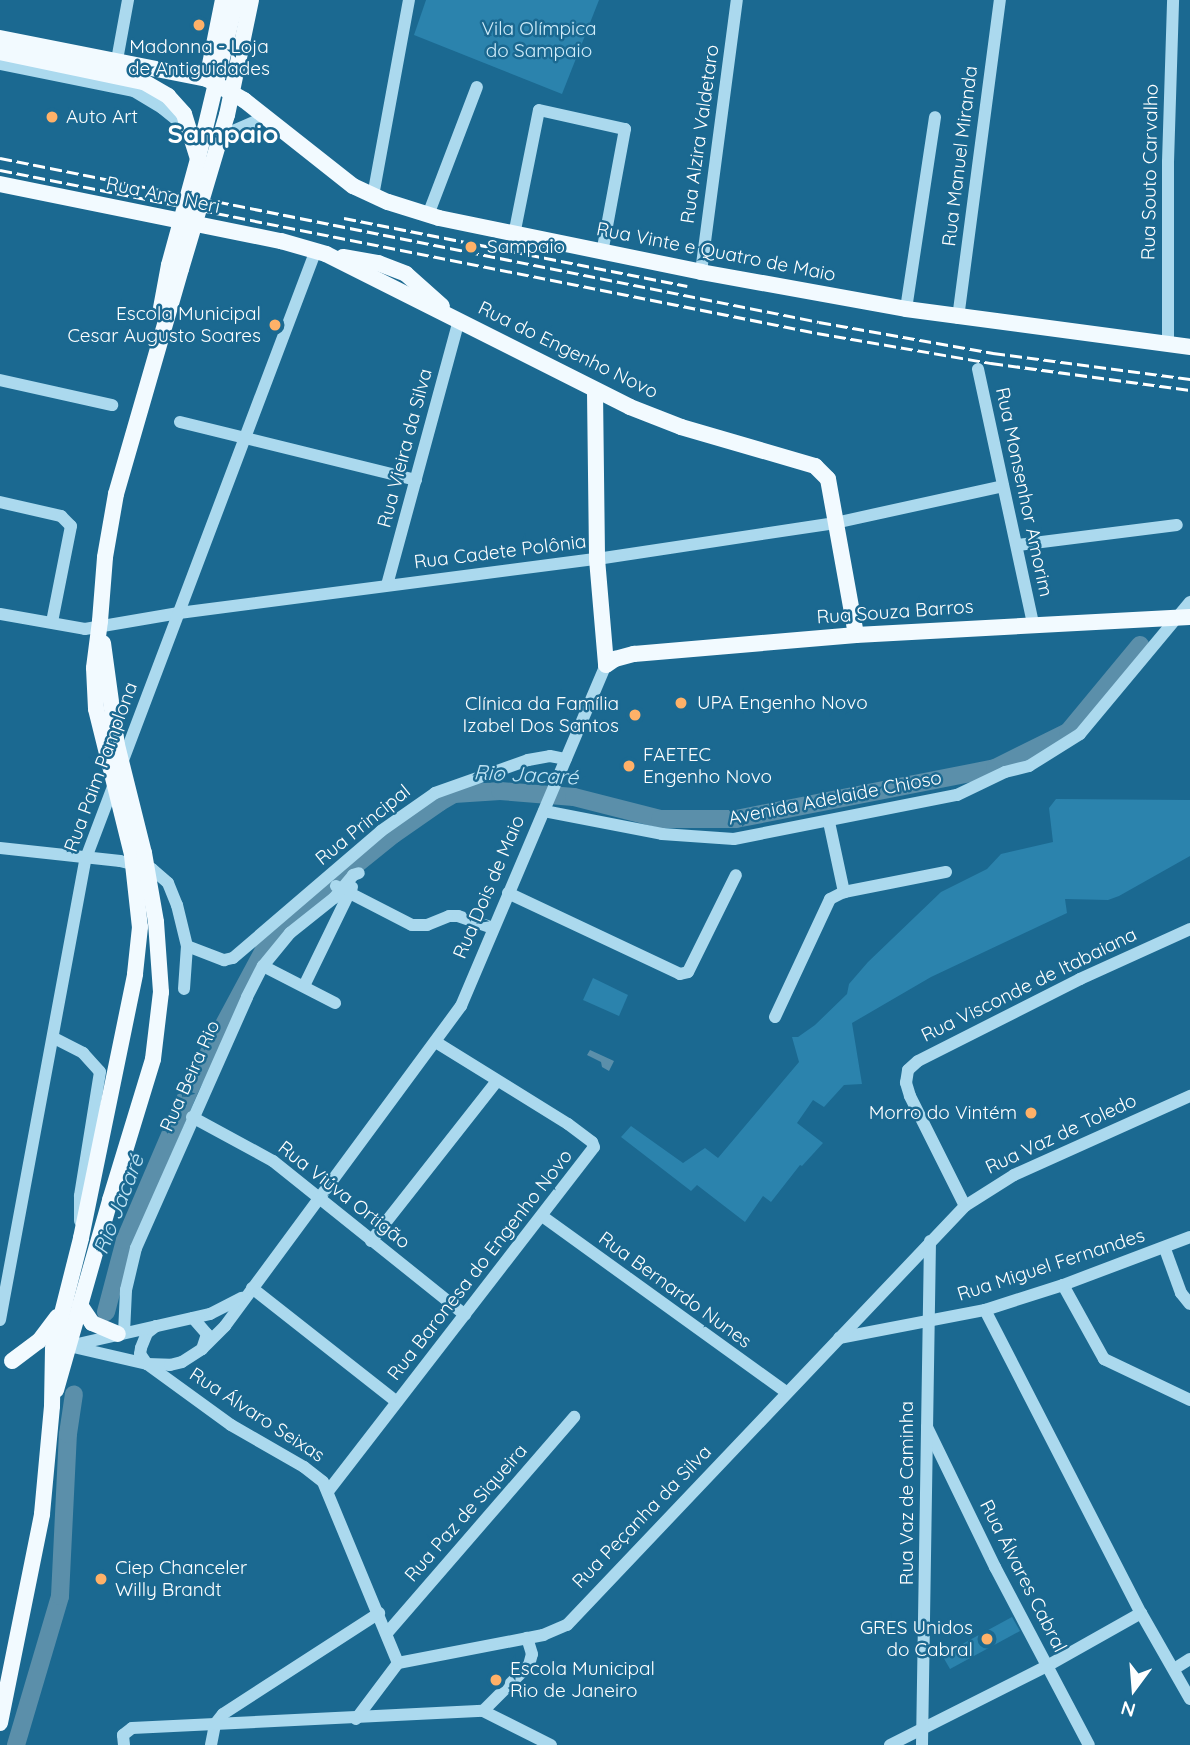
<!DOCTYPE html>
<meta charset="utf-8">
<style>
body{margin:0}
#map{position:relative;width:1190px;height:1745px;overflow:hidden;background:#1b6991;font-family:Quicksand,sans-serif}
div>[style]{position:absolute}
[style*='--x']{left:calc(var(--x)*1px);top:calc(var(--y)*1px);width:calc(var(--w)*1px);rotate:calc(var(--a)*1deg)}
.green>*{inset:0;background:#2b83ad}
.water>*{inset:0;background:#5b8faa}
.river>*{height:18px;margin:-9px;padding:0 9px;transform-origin:9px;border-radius:9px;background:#5b8faa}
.minor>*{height:12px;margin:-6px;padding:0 6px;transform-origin:6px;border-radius:6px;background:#abd9ee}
.major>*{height:16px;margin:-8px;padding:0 8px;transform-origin:8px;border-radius:8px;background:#f2faff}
.rail>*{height:2.5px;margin-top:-1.25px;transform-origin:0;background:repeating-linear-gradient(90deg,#fff 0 12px,transparent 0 17px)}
.major-bridge>*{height:16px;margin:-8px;padding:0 8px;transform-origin:8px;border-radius:8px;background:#f2faff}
.dots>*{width:19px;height:19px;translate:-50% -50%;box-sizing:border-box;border:4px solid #1b6991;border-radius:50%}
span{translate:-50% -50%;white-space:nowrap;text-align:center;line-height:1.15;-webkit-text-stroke:5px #1b6991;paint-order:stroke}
.park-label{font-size:19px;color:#d1edfa}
.poi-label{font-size:19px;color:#fff}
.left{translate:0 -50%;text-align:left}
.right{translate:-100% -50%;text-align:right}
.street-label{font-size:19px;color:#fff}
.water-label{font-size:21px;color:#c2e6f6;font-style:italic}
.district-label{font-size:26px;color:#fff;font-weight:700}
.north{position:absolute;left:1099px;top:1654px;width:70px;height:70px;-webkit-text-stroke:5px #1b6991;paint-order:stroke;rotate:196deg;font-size:19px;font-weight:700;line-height:28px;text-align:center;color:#fff}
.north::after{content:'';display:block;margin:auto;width:24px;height:32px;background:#fff;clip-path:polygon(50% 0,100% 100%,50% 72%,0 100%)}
</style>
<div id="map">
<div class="green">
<i style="clip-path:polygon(426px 0,599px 0,562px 94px,414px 35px)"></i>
<i style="clip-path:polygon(1056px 799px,1190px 800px,1190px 856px,1119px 896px,1108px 900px,1065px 899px,1067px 913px,931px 977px,852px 1023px,862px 1084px,844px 1085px,824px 1107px,813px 1100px,797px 1123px,823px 1143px,802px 1166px,800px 1165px,771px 1202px,763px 1196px,745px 1222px,697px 1185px,691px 1191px,621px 1137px,631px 1126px,683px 1163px,705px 1148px,718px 1158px,799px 1062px,792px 1037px,798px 1037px,815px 1025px,847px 994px,849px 984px,868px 962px,941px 892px,987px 869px,1001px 854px,1053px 842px,1049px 808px)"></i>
<i style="clip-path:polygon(593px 978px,628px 995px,619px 1016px,583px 1000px)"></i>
<i style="clip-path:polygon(1012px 1617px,1020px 1631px,950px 1669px,942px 1655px)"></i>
</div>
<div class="water">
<i style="clip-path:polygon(590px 1050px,614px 1061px,609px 1071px,602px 1067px,601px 1062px,587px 1055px)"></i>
</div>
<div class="river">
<i style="--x:106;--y:1312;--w:74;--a:-75.2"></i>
<i style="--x:125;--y:1240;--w:168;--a:-66.8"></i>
<i style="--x:191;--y:1086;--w:161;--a:-61.8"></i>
<i style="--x:267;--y:944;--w:55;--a:-45"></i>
<i style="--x:306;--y:905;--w:113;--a:-38.9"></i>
<i style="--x:394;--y:834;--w:56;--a:-34.8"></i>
<i style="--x:440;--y:802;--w:16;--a:-30"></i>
<i style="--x:454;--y:794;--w:46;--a:-3.7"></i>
<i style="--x:500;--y:791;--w:74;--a:4.6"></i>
<i style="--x:574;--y:797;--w:89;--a:14.3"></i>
<i style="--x:660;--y:819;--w:76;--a:0"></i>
<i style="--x:736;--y:819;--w:264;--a:-11.1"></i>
<i style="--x:995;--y:768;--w:81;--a:-26.3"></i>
<i style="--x:1068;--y:732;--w:113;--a:-50.4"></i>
<i style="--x:16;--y:1745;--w:155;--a:-73.5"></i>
<i style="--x:60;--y:1596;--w:162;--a:-87.2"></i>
<i style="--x:68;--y:1434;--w:40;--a:-81.5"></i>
</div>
<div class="minor">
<i style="--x:117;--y:60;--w:61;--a:-79.6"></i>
<i style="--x:0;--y:64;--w:137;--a:11.4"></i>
<i style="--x:134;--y:91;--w:33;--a:31"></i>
<i style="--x:162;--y:108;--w:36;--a:39"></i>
<i style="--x:217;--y:138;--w:52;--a:-23.6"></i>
<i style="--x:373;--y:196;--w:199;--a:-79.6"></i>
<i style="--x:428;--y:215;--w:137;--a:-69.1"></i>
<i style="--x:514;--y:235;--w:127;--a:-78.7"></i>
<i style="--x:539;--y:110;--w:88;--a:12.5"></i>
<i style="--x:625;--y:129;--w:126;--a:100.5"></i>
<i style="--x:701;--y:272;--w:274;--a:-82.5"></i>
<i style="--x:906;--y:309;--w:194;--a:-81.4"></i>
<i style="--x:958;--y:318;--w:321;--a:-82.5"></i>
<i style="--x:1168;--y:345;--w:183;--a:-90"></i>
<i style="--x:1168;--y:162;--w:162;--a:-88.2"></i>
<i style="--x:978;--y:369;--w:260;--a:77.8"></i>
<i style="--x:0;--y:380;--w:115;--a:12.6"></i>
<i style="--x:180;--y:422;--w:243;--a:13.8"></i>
<i style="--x:0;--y:502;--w:63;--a:12.9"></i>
<i style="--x:61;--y:516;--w:14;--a:45"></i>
<i style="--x:71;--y:526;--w:98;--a:101.2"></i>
<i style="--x:1018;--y:545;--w:160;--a:-7.2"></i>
<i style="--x:387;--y:585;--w:275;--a:-74.8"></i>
<i style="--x:0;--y:614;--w:86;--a:10"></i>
<i style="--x:85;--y:629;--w:95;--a:-9.7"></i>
<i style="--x:179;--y:613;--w:421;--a:-7.4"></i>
<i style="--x:597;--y:559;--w:241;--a:-8.6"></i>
<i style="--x:835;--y:523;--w:172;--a:-12.4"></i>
<i style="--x:544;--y:811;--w:120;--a:11"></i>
<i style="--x:662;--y:834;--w:72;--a:4"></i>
<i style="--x:734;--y:839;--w:227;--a:-11.2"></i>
<i style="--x:957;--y:795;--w:53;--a:-25.6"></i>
<i style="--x:1005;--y:772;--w:25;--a:-14"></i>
<i style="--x:1029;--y:766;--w:60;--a:-32.1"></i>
<i style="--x:1080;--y:734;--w:172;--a:-50.2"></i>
<i style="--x:829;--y:822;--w:72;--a:77.9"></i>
<i style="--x:0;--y:848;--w:121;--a:6.2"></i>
<i style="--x:120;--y:861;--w:33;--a:14"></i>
<i style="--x:152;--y:869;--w:21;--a:41"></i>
<i style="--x:168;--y:883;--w:24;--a:68"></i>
<i style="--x:177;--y:905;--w:42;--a:76.3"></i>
<i style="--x:187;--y:946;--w:43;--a:94"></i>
<i style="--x:336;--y:886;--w:85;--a:27.2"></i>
<i style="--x:412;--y:925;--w:15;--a:0"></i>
<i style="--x:427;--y:925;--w:24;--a:-22"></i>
<i style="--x:449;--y:916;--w:9;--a:0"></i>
<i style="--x:458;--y:916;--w:37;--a:19"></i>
<i style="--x:508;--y:893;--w:190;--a:25.2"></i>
<i style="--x:680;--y:974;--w:8;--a:-14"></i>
<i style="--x:688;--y:972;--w:108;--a:-63.7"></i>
<i style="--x:187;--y:946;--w:40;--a:21"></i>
<i style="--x:224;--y:960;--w:9;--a:-13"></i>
<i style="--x:233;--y:958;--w:195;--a:-40.6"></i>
<i style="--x:381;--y:831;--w:66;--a:-35.1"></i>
<i style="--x:435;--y:793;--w:99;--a:-19.5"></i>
<i style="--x:528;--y:760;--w:22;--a:-10"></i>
<i style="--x:550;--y:756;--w:16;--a:11"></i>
<i style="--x:263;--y:966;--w:81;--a:27.2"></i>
<i style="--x:304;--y:986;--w:110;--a:-64.1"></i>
<i style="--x:775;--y:1017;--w:130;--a:-65"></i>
<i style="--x:830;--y:899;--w:16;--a:-27"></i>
<i style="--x:844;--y:892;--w:104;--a:-11.1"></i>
<i style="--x:54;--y:1038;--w:33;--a:27"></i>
<i style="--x:83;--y:1053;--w:25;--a:48"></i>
<i style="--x:100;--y:1072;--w:126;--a:99.2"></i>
<i style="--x:80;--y:1196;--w:25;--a:90"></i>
<i style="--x:192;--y:1117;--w:92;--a:28.5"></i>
<i style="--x:273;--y:1161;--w:246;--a:38.7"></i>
<i style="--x:965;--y:1206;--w:123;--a:-116.6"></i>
<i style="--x:910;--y:1096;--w:14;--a:-107"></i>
<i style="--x:906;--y:1083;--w:13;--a:-81"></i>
<i style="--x:908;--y:1070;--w:13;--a:-42"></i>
<i style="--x:918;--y:1061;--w:182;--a:-26.8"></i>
<i style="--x:1080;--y:979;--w:121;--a:-24.4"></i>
<i style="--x:542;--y:1216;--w:302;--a:35.8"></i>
<i style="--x:371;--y:1241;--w:202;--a:-51.8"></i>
<i style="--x:1165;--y:1249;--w:47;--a:70"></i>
<i style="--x:1181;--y:1293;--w:14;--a:51"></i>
<i style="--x:1063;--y:1285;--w:85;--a:61"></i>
<i style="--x:1104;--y:1359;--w:95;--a:25.5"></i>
<i style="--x:252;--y:1288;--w:184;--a:38.2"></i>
<i style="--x:985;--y:1310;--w:341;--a:62.8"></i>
<i style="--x:1141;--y:1613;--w:99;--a:60.3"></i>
<i style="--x:193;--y:1318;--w:21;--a:49"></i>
<i style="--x:207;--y:1334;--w:16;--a:108"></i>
<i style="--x:0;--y:1320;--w:470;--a:-79.5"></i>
<i style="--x:86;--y:858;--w:650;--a:-69.28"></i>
<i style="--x:156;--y:1326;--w:11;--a:142"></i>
<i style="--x:147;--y:1333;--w:16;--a:112"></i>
<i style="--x:141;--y:1348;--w:6;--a:99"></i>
<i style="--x:140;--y:1354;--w:12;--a:55"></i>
<i style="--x:147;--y:1364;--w:104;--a:36"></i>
<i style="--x:231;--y:1425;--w:84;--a:29.9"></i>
<i style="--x:304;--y:1467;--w:24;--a:38"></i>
<i style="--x:323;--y:1482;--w:196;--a:67.5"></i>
<i style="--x:124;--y:1333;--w:43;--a:-87.3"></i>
<i style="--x:126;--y:1290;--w:43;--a:-76.6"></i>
<i style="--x:136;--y:1248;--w:274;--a:-66.1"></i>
<i style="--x:247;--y:997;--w:35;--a:-63"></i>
<i style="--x:263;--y:966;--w:43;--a:-50.7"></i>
<i style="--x:290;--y:933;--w:56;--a:-38.5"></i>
<i style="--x:334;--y:898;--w:30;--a:-50"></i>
<i style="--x:353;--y:875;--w:6;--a:-18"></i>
<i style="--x:839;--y:1338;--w:149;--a:-10.9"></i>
<i style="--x:985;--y:1310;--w:82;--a:-17.8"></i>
<i style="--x:1063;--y:1285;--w:136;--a:-20.7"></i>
<i style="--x:69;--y:1346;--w:80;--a:13"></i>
<i style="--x:147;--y:1364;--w:23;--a:2"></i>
<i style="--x:170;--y:1365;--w:12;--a:-14"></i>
<i style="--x:182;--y:1362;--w:24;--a:-33"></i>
<i style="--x:202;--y:1349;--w:33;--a:-45"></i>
<i style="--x:225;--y:1326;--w:398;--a:-53.6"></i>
<i style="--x:461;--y:1006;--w:371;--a:-67"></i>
<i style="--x:69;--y:1346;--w:145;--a:-12.8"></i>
<i style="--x:210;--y:1314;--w:36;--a:-27"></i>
<i style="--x:927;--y:1427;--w:156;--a:64.1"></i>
<i style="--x:995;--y:1567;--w:201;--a:62.2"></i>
<i style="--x:329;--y:1490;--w:433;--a:-52.3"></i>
<i style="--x:594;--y:1147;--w:5;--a:-112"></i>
<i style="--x:592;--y:1142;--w:30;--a:-143"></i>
<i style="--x:568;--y:1124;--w:155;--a:-148.2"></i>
<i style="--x:387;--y:1633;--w:286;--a:-49.1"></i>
<i style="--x:1174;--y:1669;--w:19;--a:-32"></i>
<i style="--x:483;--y:1711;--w:65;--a:-45"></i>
<i style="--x:529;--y:1665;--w:11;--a:-75"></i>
<i style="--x:532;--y:1654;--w:17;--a:-107"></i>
<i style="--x:356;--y:1719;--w:70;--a:-53.1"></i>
<i style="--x:398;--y:1663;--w:148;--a:-10.9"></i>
<i style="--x:543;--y:1635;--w:26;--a:-23"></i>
<i style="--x:567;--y:1625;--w:578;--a:-46.47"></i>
<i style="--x:965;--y:1206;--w:58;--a:-32.3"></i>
<i style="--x:1014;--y:1175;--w:193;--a:-24.2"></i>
<i style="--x:124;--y:1745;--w:10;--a:-96"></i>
<i style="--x:123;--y:1735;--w:11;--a:-38"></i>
<i style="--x:132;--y:1728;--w:351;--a:-2.8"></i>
<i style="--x:483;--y:1711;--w:76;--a:26.6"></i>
<i style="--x:211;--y:1745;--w:21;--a:-79"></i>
<i style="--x:215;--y:1724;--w:13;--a:-51"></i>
<i style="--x:223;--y:1714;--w:186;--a:-32.9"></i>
<i style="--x:890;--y:1745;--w:176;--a:-26.7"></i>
<i style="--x:1047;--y:1666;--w:108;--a:-29.4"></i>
<i style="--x:922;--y:1745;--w:504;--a:-89.09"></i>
</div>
<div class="major">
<i style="--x:0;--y:38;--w:211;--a:11.2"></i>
<i style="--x:207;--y:79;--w:43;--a:29.6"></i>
<i style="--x:244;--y:100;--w:139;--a:38.3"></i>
<i style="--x:353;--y:186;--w:38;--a:25"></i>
<i style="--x:388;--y:202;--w:53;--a:17.4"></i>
<i style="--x:439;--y:218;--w:268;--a:11.6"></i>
<i style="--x:701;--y:272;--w:208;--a:10.2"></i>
<i style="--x:906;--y:309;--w:287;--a:7.6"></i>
<i style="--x:207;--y:79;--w:81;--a:-78.6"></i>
<i style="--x:0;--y:184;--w:287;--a:11.5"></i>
<i style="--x:281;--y:241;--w:47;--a:16.1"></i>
<i style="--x:326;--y:254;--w:340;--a:26.7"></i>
<i style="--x:630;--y:407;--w:55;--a:21.4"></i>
<i style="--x:681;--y:427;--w:140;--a:16.2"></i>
<i style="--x:815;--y:466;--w:18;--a:45"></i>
<i style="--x:828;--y:479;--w:158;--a:79.8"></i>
<i style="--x:343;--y:257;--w:36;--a:10"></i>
<i style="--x:378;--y:263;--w:30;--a:21"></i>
<i style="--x:406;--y:274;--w:48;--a:41.6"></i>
<i style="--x:161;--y:308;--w:44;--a:-79.5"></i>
<i style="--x:595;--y:392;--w:167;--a:89.3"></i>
<i style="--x:597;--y:559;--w:106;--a:85.1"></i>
<i style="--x:606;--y:665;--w:11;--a:-34"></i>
<i style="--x:615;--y:659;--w:20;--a:-15"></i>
<i style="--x:634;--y:654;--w:223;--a:-4.9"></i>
<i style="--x:856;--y:635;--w:334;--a:-3.1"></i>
<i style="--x:100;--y:621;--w:64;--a:-85.5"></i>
<i style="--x:105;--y:557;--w:64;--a:-80.1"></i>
<i style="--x:116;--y:494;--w:234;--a:-73.9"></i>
<i style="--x:80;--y:1305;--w:22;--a:56"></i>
<i style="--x:92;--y:1323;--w:28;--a:23"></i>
<i style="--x:12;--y:1361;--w:34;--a:-37"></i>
<i style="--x:39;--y:1341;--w:30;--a:-53"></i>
<i style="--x:56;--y:1390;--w:198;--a:-74.1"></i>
<i style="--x:110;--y:1200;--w:147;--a:-73"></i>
<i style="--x:153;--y:1059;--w:67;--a:-83.2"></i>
<i style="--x:161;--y:992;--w:70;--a:-94.1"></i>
<i style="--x:0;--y:1723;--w:213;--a:-78.6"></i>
<i style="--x:42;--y:1514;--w:108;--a:-84.7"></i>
<i style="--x:52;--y:1406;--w:57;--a:-89"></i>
<i style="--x:53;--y:1349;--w:114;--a:-75.8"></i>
<i style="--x:81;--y:1238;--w:269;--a:-78.4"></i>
</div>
<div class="rail">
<i style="--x:0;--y:158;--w:835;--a:11.32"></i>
<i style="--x:819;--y:322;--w:177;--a:10.1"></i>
<i style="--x:993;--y:353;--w:199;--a:7.5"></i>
<i style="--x:0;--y:170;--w:833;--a:11.28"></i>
<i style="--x:817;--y:333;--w:177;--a:9.8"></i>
<i style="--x:991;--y:363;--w:201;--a:7.7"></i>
<i style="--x:344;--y:218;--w:350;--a:11.2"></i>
</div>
<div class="major-bridge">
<i style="--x:0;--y:52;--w:147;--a:11.8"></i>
<i style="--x:144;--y:82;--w:28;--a:30"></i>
<i style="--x:168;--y:96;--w:24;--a:48"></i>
<i style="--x:184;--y:114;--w:47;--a:72.7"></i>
<i style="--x:198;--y:159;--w:110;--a:105.3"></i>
<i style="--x:198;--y:158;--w:163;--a:-76.5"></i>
<i style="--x:181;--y:269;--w:161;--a:-73.4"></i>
<i style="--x:227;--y:115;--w:117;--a:-78.2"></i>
<i style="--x:100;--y:621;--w:47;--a:97.3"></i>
<i style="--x:94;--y:668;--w:41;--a:87.2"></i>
<i style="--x:96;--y:709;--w:150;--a:76.1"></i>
<i style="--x:132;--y:855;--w:72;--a:83.7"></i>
<i style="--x:140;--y:927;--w:47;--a:96.1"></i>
<i style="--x:103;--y:643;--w:103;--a:82.2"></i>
<i style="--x:117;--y:745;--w:111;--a:76"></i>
<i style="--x:144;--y:853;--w:70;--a:80.1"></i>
</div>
<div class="dots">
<i style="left:199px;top:25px;background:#ffb168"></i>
<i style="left:52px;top:117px;background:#ffb168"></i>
<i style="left:471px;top:247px;background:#ffb168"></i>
<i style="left:275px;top:325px;background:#ffb168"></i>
<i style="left:681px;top:703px;background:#ffb168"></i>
<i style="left:635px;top:715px;background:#ffb168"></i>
<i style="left:629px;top:766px;background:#ffb168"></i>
<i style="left:1031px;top:1113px;background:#ffb168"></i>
<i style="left:101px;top:1579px;background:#ffb168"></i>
<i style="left:987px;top:1639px;background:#ffb168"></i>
<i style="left:496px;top:1680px;background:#ffb168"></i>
</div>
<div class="park-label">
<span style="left:539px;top:40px">Vila Olímpica<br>do Sampaio</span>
</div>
<div class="poi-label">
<span style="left:199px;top:58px">Madonna - Loja<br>de Antiguidades</span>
<span class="left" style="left:66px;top:117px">Auto Art</span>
<span class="left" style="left:487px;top:247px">Sampaio</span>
<span class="right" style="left:261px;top:325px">Escola Municipal<br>Cesar Augusto Soares</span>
<span class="left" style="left:697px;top:703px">UPA Engenho Novo</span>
<span class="right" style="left:619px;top:715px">Clínica da Família<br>Izabel Dos Santos</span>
<span class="left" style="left:643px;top:766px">FAETEC<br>Engenho Novo</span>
<span class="right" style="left:1017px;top:1113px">Morro do Vintém</span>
<span class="left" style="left:115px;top:1579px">Ciep Chanceler<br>Willy Brandt</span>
<span class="right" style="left:973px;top:1639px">GRES Unidos<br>do Cabral</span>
<span class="left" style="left:510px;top:1680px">Escola Municipal<br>Rio de Janeiro</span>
</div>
<div class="street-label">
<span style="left:700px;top:134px;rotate:-82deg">Rua Alzira Valdetaro</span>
<span style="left:960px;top:156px;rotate:-83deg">Rua Manuel Miranda</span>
<span style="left:1150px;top:172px;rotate:-89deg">Rua Souto Carvalho</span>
<span style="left:163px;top:195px;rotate:12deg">Rua Ana Neri</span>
<span style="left:716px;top:252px;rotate:11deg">Rua Vinte e Quatro de Maio</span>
<span style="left:568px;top:350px;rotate:26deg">Rua do Engenho Novo</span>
<span style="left:405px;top:448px;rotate:-75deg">Rua Vieira da Silva</span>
<span style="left:1024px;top:492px;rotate:78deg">Rua Monsenhor Amorim</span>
<span style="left:500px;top:552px;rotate:-7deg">Rua Cadete Polônia</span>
<span style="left:895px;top:612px;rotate:-4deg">Rua Souza Barros</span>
<span style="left:101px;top:767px;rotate:-70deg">Rua Paim Pamplona</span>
<span style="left:835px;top:798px;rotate:-11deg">Avenida Adelaide Chioso</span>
<span style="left:363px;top:825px;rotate:-39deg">Rua Principal</span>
<span style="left:489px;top:887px;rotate:-67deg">Rua Dois de Maio</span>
<span style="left:1029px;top:985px;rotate:-26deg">Rua Visconde de Itabaiana</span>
<span style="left:190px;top:1076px;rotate:-66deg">Rua Beira Rio</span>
<span style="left:1061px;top:1134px;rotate:-25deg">Rua Vaz de Toledo</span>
<span style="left:344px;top:1195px;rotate:38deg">Rua Viúva Ortigão</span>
<span style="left:480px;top:1265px;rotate:-52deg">Rua Baronesa do Engenho Novo</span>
<span style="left:1051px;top:1265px;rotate:-18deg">Rua Miguel Fernandes</span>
<span style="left:675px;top:1290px;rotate:36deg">Rua Bernardo Nunes</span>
<span style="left:257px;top:1415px;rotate:33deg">Rua Álvaro Seixas</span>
<span style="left:907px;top:1493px;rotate:-90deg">Rua Vaz de Caminha</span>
<span style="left:466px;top:1513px;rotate:-49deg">Rua Paz de Siqueira</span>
<span style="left:642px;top:1517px;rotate:-46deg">Rua Peçanha da Silva</span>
<span style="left:1023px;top:1576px;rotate:63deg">Rua Álvares Cabral</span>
</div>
<div class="water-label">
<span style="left:526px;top:774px;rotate:3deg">Rio Jacaré</span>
<span style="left:118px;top:1204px;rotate:-69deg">Rio Jacaré</span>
</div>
<div class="district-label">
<span style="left:223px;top:134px">Sampaio</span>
</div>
<div class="north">N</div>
</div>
